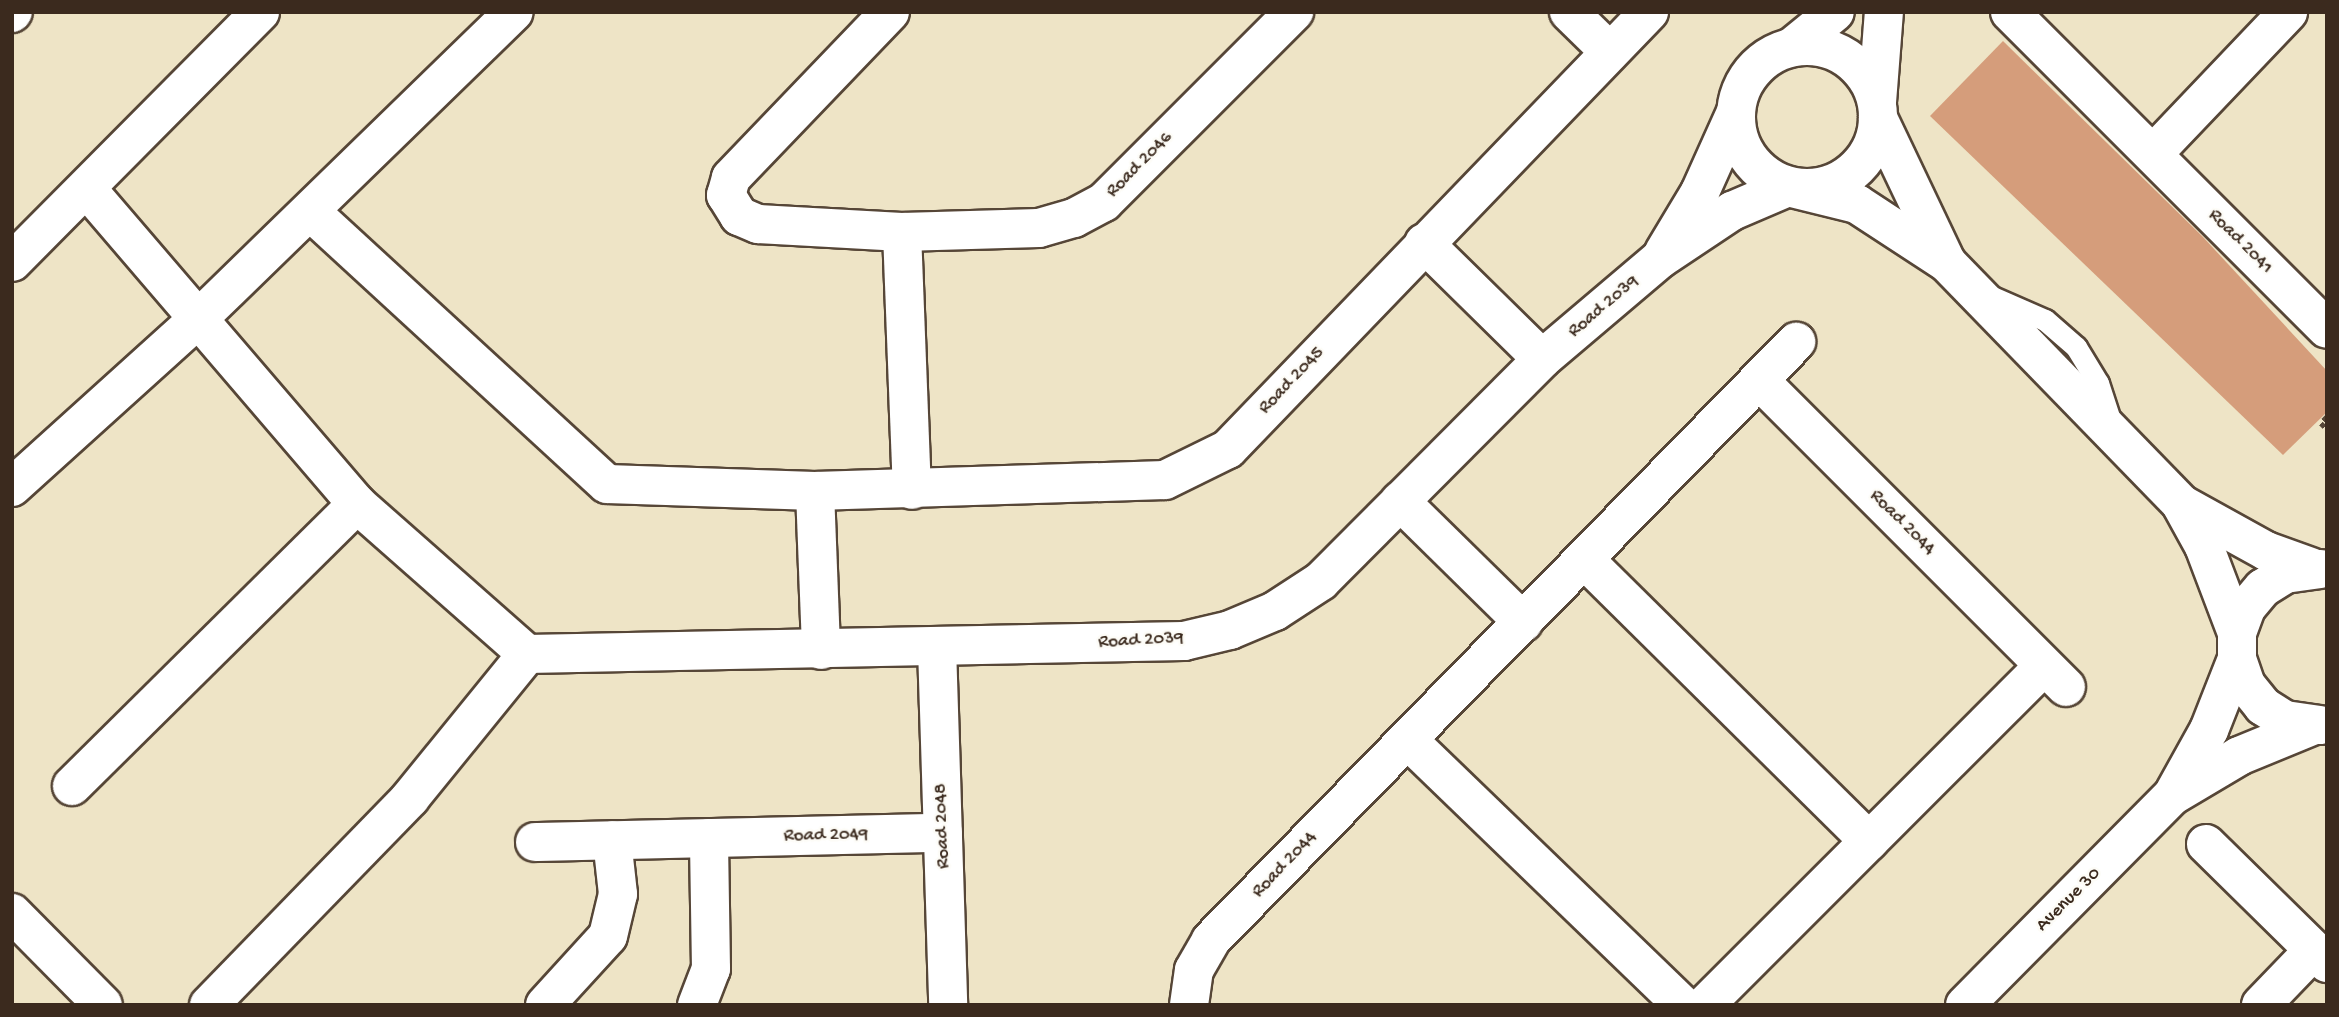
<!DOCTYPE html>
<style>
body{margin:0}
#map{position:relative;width:2339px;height:1017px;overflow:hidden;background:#eee4c6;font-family:"Gochi Hand",sans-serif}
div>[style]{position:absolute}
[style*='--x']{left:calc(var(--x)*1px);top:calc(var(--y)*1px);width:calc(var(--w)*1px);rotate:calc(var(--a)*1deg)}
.building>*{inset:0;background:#d59d7b}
.path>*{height:4.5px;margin-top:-2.25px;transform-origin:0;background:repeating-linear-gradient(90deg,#564637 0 5px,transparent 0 10px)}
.roads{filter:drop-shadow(2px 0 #564637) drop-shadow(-2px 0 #564637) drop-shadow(0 2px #564637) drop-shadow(0 -2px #564637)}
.service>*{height:21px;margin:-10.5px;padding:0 10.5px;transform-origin:10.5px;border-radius:10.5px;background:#fff}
.minor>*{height:38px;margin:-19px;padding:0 19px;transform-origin:19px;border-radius:19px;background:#fff}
.minor>.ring{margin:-19px;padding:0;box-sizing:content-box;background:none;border:38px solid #fff;border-radius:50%}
span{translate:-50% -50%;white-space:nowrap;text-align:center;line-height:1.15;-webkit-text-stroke:5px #fdfcf7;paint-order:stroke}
.street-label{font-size:19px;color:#3b2a1e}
.frame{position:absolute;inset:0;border:14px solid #3b2a1e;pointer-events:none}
</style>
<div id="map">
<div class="building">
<i style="clip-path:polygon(2003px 41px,2203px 237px,2327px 371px,2327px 412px,2283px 455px,1930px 116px)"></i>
</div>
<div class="path">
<i style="--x:2327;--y:417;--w:8;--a:135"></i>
<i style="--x:2321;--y:423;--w:8;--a:45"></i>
</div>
<div class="roads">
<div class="service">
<i style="--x:1992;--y:297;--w:58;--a:23.5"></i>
<i style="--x:2045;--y:320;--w:41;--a:41.1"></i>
<i style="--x:2076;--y:347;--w:42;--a:58.6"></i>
<i style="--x:2098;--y:383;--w:40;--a:72"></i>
</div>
<div class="minor">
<i style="--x:890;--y:12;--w:230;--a:133.8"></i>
<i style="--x:731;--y:178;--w:18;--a:106"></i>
<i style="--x:726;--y:195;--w:25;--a:58"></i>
<i style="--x:739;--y:216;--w:21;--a:23"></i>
<i style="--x:758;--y:224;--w:144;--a:3.2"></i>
<i style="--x:902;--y:232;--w:137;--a:-1.7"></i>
<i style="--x:1039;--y:228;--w:36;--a:-16"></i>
<i style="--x:1074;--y:218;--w:34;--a:-28"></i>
<i style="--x:1104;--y:202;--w:269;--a:-45"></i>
<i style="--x:1569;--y:12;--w:57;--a:44.3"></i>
<i style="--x:2010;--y:12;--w:448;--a:45"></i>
<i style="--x:12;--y:13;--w:1;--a:-45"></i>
<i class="ring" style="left:1736px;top:46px;width:104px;height:104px"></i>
<i style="--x:1792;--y:47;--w:55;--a:-39.1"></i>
<i style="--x:1877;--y:102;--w:90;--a:-85.6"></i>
<i style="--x:1878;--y:118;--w:158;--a:64.6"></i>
<i style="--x:2153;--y:154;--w:196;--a:-46.4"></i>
<i style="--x:87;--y:189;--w:415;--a:49.4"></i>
<i style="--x:357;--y:504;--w:227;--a:41.4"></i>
<i style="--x:527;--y:654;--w:657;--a:-1.13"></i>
<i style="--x:1184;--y:641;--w:47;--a:-13.4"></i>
<i style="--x:1230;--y:630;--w:49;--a:-22.9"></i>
<i style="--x:1275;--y:611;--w:55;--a:-33.1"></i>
<i style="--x:1321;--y:581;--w:313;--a:-45.1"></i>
<i style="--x:1542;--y:359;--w:155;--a:-40.3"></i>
<i style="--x:1660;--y:259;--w:87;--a:-33.7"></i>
<i style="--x:1732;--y:211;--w:61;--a:-23.2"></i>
<i style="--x:1788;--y:187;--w:71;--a:13.8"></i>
<i style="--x:1857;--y:204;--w:108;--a:33.2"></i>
<i style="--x:1947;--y:263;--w:336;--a:45.8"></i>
<i style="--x:2181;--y:504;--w:97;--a:28.9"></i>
<i style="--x:2266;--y:551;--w:48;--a:19.6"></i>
<i style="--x:310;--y:211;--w:403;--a:42.6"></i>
<i style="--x:607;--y:484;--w:208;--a:1.9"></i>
<i style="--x:815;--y:491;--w:350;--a:-1.8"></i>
<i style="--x:1165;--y:480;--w:70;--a:-26.2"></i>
<i style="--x:1228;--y:449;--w:607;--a:-46.07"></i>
<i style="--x:902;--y:232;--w:258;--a:87.8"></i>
<i style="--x:1424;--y:243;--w:165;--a:44.5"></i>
<i style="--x:1664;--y:252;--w:70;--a:-59"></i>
<i style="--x:1700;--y:192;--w:85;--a:-65.8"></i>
<i style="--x:12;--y:262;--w:352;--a:-45.2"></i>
<i style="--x:1759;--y:380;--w:434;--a:45"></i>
<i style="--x:12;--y:487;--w:248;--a:-42.1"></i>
<i style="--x:196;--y:321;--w:443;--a:-44.2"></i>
<i style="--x:815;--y:491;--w:159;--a:87.8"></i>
<i style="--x:1400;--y:501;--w:173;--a:44.5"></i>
<i style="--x:2182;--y:506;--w:46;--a:61.2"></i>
<i style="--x:2204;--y:546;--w:93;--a:69.2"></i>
<i style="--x:1584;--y:559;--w:401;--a:44.7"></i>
<i style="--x:937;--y:647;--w:358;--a:88.2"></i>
<i style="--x:2320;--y:725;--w:35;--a:-172"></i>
<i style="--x:2285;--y:720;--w:26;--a:-148"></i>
<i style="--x:2263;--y:706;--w:27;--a:-129"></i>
<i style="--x:2246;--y:685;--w:28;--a:-109"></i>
<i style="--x:2237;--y:659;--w:26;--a:-90"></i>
<i style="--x:2237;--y:633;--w:27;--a:-70"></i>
<i style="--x:2246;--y:608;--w:26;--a:-50"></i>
<i style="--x:2263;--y:588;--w:26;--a:-32"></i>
<i style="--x:2285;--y:574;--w:36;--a:-8"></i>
<i style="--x:1408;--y:740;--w:381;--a:44"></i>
<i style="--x:72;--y:786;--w:401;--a:-44.7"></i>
<i style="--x:2175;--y:791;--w:70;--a:-60.9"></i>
<i style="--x:2209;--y:730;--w:76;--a:-68.5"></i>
<i style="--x:535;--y:842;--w:408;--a:-1.3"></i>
<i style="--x:2206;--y:844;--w:170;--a:44.5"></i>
<i style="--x:12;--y:913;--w:129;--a:45.3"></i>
<i style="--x:209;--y:1005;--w:289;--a:-45.8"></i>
<i style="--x:410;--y:798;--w:186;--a:-50.9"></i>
<i style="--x:545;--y:1005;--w:93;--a:-47.6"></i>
<i style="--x:608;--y:936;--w:43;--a:-76.6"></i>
<i style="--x:618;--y:894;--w:54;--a:-96.3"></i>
<i style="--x:697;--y:1005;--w:39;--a:-69"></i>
<i style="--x:711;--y:969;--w:131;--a:-90.9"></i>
<i style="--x:1189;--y:1005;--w:35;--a:-82"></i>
<i style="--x:1194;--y:970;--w:34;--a:-60"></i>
<i style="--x:1211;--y:940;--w:837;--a:-45.63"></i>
<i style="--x:1705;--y:1005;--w:479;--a:-45"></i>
<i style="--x:1965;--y:1005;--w:294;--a:-45.3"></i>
<i style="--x:2172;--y:796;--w:78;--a:-30.8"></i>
<i style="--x:2239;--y:756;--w:79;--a:-22.3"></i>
<i style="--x:2261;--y:1005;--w:76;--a:-46.1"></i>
</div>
</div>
<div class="street-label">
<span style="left:1140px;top:165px;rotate:-45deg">Road 2046</span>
<span style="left:2240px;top:242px;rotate:45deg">Road 2041</span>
<span style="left:1604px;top:307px;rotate:-40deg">Road 2039</span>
<span style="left:1292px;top:381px;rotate:-46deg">Road 2045</span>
<span style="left:1902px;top:523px;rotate:45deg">Road 2044</span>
<span style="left:1141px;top:641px;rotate:-3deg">Road 2039</span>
<span style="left:943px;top:826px;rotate:-92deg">Road 2048</span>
<span style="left:826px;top:836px;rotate:-1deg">Road 2049</span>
<span style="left:1285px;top:865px;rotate:-46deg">Road 2044</span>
<span style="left:2069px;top:900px;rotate:-45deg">Avenue 30</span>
</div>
<div class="frame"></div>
</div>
